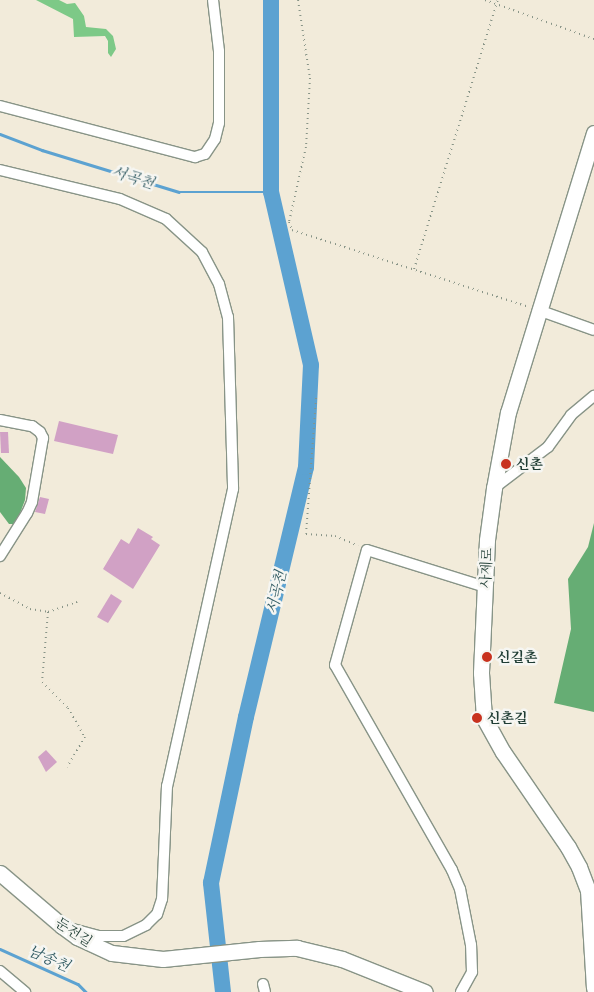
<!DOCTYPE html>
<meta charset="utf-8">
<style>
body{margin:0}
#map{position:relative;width:594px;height:992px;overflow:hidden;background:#f2ebda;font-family:"Libre Caslon Text","Noto Serif KR",serif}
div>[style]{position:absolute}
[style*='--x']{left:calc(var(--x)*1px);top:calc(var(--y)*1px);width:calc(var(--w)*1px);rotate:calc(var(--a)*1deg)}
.green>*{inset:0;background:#7dc987}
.forest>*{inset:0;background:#66ad74}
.stream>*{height:2.5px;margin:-1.25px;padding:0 1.25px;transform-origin:1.25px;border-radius:1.25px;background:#5ca2d1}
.river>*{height:16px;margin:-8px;padding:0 8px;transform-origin:8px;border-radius:8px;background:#5ca2d1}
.building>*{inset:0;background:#d1a1c5}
.path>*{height:2px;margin-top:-1px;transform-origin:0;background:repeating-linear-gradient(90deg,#889487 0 1px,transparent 0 5px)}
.roads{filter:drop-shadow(1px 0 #889487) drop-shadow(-1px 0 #889487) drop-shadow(0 1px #889487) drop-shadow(0 -1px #889487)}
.street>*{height:10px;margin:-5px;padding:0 5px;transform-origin:5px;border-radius:5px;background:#fff}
.secondary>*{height:15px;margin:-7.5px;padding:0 7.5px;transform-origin:7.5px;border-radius:7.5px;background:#fff}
.dots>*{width:14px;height:14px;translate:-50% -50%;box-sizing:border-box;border:2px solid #f6f6f2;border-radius:50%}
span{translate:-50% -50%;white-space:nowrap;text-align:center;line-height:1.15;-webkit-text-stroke:5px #f6f6f2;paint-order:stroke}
.poi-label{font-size:14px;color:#1f3d34;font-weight:700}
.left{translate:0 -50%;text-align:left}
.street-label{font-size:14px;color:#1f3d34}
.water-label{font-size:15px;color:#315b63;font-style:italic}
</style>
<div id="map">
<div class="green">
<i style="clip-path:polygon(36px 0,59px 0,67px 4px,75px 3px,84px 16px,86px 27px,106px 29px,113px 36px,116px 49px,111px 57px,108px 53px,108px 41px,105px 36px,74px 37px,73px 19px)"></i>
</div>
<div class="forest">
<i style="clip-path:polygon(0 457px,19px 477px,26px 488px,25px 500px,16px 524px,9px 524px,0 512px)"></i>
<i style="clip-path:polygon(594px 523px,594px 712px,554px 703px,571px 629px,568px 579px,588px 547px)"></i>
</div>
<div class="stream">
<i style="--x:0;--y:134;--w:45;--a:20.9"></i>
<i style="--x:42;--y:150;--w:143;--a:17"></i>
<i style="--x:179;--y:192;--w:92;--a:0"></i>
<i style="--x:0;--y:949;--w:85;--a:24.2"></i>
<i style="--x:78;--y:984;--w:11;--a:45"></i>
</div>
<div class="river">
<i style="--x:223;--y:992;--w:110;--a:-96.3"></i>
<i style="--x:211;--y:883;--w:170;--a:-78.1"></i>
<i style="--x:246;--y:717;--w:257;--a:-76.5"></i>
<i style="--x:306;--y:467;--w:102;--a:-87.2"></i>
<i style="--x:311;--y:365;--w:178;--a:-103"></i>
<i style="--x:271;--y:192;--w:192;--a:-90"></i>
</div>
<div class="building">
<i style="clip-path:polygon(59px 421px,118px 435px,113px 454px,54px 441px)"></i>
<i style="clip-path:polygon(0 432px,8px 432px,9px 453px,1px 453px)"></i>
<i style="clip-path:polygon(40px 497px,49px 499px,45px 514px,35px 512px)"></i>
<i style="clip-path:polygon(138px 528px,153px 537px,151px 539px,160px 545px,133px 589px,103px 569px,121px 539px,129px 544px)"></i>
<i style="clip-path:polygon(111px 594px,122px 601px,108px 623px,97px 617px)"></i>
<i style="clip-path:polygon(46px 750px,57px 762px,46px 772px,38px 757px)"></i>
</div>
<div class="path">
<i style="--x:298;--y:0;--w:79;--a:81.3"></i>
<i style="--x:310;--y:78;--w:69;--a:93.3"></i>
<i style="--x:306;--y:147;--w:77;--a:102.8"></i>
<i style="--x:289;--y:222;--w:9;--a:69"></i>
<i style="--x:292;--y:230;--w:249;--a:18"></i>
<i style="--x:485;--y:0;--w:116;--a:19.7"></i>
<i style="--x:414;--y:269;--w:282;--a:-72.7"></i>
<i style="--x:316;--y:398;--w:136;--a:94.2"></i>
<i style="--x:306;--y:534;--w:29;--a:4"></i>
<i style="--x:335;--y:536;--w:25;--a:23"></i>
<i style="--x:0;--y:593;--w:34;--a:28"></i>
<i style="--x:30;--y:609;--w:18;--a:9"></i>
<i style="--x:48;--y:612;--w:31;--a:-19"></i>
<i style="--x:48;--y:612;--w:70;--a:94.9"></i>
<i style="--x:42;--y:682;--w:37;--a:45"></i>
<i style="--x:68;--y:708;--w:34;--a:60"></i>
<i style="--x:85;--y:737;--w:35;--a:121"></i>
</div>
<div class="roads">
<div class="street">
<i style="--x:0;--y:106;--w:202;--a:14.7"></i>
<i style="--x:195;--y:157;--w:10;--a:-17"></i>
<i style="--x:205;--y:154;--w:18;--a:-56"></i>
<i style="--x:215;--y:139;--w:16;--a:-76"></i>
<i style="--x:219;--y:123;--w:72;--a:-90"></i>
<i style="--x:219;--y:51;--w:51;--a:-96.7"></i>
<i style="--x:0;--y:170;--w:123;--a:13.6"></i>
<i style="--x:120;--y:199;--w:50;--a:23.5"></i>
<i style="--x:166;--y:219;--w:49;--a:42.5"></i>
<i style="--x:202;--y:252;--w:36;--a:62"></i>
<i style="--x:219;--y:284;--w:34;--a:75"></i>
<i style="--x:228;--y:317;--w:172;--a:88.3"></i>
<i style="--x:233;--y:489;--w:304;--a:102.5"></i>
<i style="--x:167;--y:786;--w:113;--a:92.5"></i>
<i style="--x:162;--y:899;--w:16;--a:108"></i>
<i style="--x:157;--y:914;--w:16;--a:135"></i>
<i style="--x:146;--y:925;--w:25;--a:154"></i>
<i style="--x:123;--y:936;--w:24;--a:180"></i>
<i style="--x:99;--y:936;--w:28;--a:-165"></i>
<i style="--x:538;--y:310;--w:59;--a:19.7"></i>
<i style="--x:0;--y:420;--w:33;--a:11"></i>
<i style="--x:32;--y:426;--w:10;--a:37"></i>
<i style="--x:40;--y:432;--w:7;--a:63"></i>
<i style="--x:43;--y:438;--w:65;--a:99.8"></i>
<i style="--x:32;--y:502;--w:12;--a:114"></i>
<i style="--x:27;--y:513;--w:51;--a:122.1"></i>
<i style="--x:494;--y:488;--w:68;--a:-37.2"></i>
<i style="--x:548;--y:447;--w:39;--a:-54"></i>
<i style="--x:571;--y:415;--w:30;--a:-40"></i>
<i style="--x:0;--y:971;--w:33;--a:40"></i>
<i style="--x:263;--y:984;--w:8;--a:76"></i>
<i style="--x:461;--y:992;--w:23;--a:-61"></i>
<i style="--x:472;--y:972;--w:27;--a:-92"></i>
<i style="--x:471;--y:945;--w:57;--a:-101.1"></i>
<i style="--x:460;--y:889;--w:21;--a:-113"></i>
<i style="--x:452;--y:870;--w:236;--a:-119.7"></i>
<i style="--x:335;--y:665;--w:119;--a:-74.5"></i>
<i style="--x:367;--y:550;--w:124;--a:17.4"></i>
</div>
<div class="secondary">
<i style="--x:594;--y:133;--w:292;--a:107.1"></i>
<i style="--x:508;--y:412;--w:77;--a:100.4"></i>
<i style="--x:494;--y:488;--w:52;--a:97.7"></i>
<i style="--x:487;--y:540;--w:133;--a:92.6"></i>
<i style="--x:481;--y:673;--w:45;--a:86.2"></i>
<i style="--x:484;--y:718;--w:39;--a:61"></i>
<i style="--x:503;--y:752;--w:115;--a:55.6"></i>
<i style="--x:568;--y:847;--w:23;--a:61"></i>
<i style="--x:579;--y:867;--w:25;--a:69"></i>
<i style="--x:588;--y:890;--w:98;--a:86.5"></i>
<i style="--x:0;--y:873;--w:82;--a:40.5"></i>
<i style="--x:62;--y:926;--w:19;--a:36"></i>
<i style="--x:77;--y:937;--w:38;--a:25"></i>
<i style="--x:112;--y:953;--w:51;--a:6.7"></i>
<i style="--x:163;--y:959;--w:97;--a:-5.9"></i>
<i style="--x:259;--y:949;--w:38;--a:-2"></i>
<i style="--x:297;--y:948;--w:46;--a:13.7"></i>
<i style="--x:342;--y:959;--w:89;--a:21.7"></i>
</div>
</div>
<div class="dots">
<i style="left:506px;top:464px;background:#c8321e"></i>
<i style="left:487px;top:657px;background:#c8321e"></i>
<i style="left:477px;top:718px;background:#c8321e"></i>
</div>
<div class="poi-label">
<span class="left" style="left:516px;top:464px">신촌</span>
<span class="left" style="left:497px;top:657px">신길촌</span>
<span class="left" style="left:487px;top:718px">신촌길</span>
</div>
<div class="street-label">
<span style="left:486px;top:568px;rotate:-87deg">사제로</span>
<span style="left:74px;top:932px;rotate:33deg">둔전길</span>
</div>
<div class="water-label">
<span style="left:133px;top:177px;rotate:18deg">서곡천</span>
<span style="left:276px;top:592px;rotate:-77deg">서곡천</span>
<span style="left:49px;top:958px;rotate:24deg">남송천</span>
</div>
</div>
